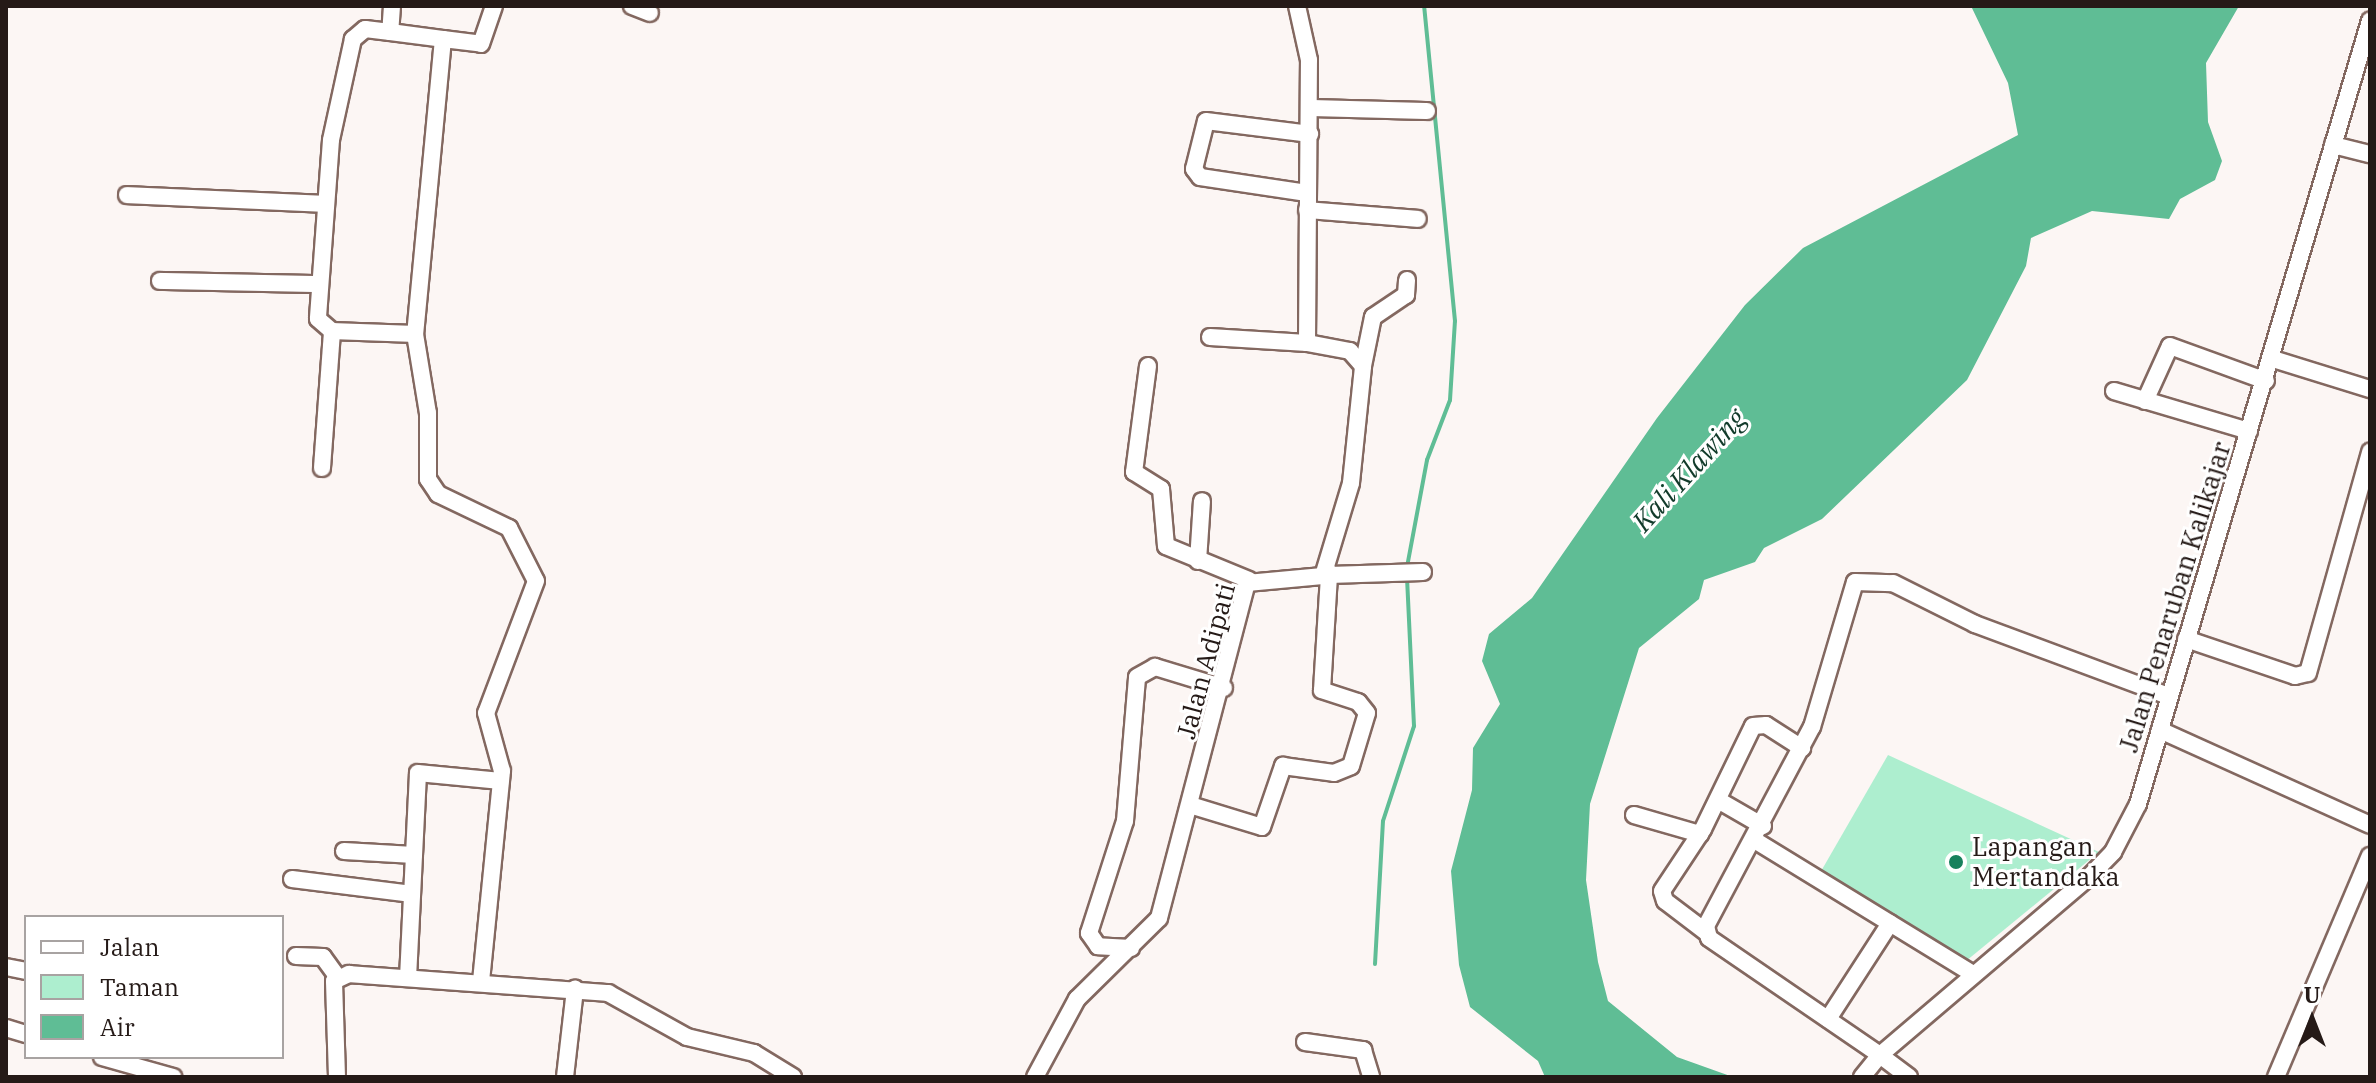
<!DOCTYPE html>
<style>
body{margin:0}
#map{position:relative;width:2376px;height:1083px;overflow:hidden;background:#fcf6f4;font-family:"IBM Plex Serif",serif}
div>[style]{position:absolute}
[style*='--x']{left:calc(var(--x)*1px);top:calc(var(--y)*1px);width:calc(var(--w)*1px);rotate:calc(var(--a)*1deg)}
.green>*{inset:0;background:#adeecf}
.water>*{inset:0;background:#5fbd95}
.stream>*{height:4px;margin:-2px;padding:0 2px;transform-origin:2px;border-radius:2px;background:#5fbd95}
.roads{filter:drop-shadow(2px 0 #836860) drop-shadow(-2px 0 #836860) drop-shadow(0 2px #836860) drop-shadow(0 -2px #836860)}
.minor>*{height:16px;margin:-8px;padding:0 8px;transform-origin:8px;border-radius:8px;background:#fff}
.dots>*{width:22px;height:22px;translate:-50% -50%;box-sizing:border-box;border:4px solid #fff;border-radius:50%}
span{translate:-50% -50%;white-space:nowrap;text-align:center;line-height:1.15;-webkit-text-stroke:6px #fff;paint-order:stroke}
.street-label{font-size:26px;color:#251a17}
.poi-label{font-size:26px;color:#251a17}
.left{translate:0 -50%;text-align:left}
.water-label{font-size:28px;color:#123b2b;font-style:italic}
.frame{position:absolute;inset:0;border:8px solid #251a17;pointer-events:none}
.legend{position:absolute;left:24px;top:915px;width:260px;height:144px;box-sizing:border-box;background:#fff;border:2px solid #a8a3a2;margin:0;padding:10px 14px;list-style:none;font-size:24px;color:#251a17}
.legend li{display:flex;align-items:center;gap:16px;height:40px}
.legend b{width:40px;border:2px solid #a8a3a2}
.north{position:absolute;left:2272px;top:979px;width:80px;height:80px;-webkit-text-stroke:6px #fff;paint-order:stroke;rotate:0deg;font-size:22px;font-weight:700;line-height:32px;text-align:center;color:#251a17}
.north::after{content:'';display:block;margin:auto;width:28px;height:36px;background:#251a17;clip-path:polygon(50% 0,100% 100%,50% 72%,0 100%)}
</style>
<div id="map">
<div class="green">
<i style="clip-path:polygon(1888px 755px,2099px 852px,1966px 961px,1820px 873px)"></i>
</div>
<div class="water">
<i style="clip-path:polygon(1971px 6px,2239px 6px,2206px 63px,2208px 122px,2222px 161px,2215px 180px,2180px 199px,2169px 219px,2092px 211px,2031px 238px,2026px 266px,1967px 380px,1822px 519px,1764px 548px,1755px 562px,1704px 580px,1699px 599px,1639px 648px,1590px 804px,1586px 880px,1598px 962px,1608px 1001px,1677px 1057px,1733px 1077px,1545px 1077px,1538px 1061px,1470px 1007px,1459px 965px,1451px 871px,1472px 790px,1473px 748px,1500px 704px,1482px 661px,1489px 634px,1532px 598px,1657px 418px,1745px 305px,1803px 248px,2018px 135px,2008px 83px)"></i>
</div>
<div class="stream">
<i style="--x:1407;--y:567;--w:109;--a:-79.4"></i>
<i style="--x:1427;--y:460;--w:64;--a:-69"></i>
<i style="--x:1450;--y:400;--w:79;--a:-86.4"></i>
<i style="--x:1455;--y:321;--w:317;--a:-95.6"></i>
<i style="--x:1375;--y:964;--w:143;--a:-86.8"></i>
<i style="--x:1383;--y:821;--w:100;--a:-71.9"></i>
<i style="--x:1414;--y:726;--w:151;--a:-92.7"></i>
</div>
<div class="roads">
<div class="minor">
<i style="--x:392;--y:6;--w:26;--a:94"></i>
<i style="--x:390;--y:32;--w:53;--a:7.5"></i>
<i style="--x:443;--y:39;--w:296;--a:95.4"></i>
<i style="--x:415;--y:334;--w:80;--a:80.7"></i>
<i style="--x:428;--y:413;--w:66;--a:90"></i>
<i style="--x:428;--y:479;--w:18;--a:56"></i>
<i style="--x:438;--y:494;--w:79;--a:25.6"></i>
<i style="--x:509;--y:528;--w:59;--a:63"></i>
<i style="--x:536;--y:581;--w:141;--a:110.7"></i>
<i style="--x:486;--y:713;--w:60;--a:74.6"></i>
<i style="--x:502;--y:771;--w:211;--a:95.7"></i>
<i style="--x:632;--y:6;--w:19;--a:21"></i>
<i style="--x:390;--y:32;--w:25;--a:-173"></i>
<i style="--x:365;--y:29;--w:16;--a:140"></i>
<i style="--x:353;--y:39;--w:103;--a:102.3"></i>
<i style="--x:331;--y:140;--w:179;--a:94.2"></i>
<i style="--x:318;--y:319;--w:18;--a:41"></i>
<i style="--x:332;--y:331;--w:83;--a:2.1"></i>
<i style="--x:443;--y:39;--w:38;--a:7"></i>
<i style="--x:481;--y:44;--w:40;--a:-71.1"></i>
<i style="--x:1310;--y:108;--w:117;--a:1.5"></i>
<i style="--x:2333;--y:145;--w:38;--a:14"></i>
<i style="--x:1307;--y:193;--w:108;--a:-171.5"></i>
<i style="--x:1200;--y:177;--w:10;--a:-127"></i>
<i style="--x:1194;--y:169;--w:49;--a:-76"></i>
<i style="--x:1206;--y:121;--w:105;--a:7.1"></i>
<i style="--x:127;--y:195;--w:198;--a:2.6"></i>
<i style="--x:1307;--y:210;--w:111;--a:4.6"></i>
<i style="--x:160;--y:281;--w:158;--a:1.1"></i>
<i style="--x:1210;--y:337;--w:97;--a:3.5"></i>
<i style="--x:2273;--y:359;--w:102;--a:17.2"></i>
<i style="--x:1148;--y:366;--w:107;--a:97.5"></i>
<i style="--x:1134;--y:472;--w:32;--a:32"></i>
<i style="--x:1161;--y:489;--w:57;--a:85"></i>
<i style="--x:1166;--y:546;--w:90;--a:22.3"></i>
<i style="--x:1363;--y:366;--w:50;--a:-78.5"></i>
<i style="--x:1373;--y:317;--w:40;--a:-34"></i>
<i style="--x:1406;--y:295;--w:15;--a:-86"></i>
<i style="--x:2114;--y:391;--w:141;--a:16.5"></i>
<i style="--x:2145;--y:401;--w:60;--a:-65.6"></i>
<i style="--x:2170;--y:346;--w:102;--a:20"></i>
<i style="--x:322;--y:468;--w:137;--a:-85.8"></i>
<i style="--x:1198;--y:561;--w:60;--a:-86.2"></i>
<i style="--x:1327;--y:569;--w:6;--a:72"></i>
<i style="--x:1329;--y:575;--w:94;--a:-1.8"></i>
<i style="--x:2186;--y:639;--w:115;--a:18.7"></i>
<i style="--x:2295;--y:676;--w:13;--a:-13"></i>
<i style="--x:2308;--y:673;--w:230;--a:-74.3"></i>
<i style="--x:2160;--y:730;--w:230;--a:24.3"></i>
<i style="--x:1718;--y:800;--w:52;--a:30"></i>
<i style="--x:1190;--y:805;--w:75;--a:17"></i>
<i style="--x:1262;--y:827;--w:65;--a:-71"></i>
<i style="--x:1283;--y:766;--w:51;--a:7.8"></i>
<i style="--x:1334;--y:773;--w:18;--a:-22"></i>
<i style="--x:1351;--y:766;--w:55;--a:-73.2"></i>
<i style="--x:1367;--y:713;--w:14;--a:-129"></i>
<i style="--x:1358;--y:702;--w:38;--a:-162"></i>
<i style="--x:1322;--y:690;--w:115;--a:-86.5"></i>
<i style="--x:1634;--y:815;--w:69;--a:16.1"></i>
<i style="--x:1756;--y:841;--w:255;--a:31.5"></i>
<i style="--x:344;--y:851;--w:70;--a:3.3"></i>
<i style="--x:292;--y:879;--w:121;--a:7.1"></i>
<i style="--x:1706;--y:932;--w:51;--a:-142.9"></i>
<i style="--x:1665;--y:901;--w:10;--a:-107"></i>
<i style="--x:1662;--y:891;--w:74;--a:-56.5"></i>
<i style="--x:1703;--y:829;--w:114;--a:-64.1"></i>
<i style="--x:1753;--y:726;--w:13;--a:-4"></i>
<i style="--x:1766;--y:725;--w:43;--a:32.6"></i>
<i style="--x:1131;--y:948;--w:33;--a:-177"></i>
<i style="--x:1098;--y:946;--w:16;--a:-125"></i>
<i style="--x:1089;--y:933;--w:118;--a:-72.2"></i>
<i style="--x:1125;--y:821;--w:144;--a:-85.2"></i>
<i style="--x:1137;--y:677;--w:21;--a:-29"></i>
<i style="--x:1155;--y:667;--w:72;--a:16.9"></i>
<i style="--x:296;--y:956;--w:27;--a:2"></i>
<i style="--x:323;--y:957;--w:24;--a:54"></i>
<i style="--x:6;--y:967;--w:20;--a:11"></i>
<i style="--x:408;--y:978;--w:205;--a:-87.2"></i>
<i style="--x:418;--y:773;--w:83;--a:5.5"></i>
<i style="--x:1828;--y:1019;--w:114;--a:-57.1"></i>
<i style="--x:6;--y:1028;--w:21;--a:17"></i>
<i style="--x:1305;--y:1042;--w:59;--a:7.9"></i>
<i style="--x:1363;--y:1050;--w:28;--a:73"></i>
<i style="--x:102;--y:1057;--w:74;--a:15.7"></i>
<i style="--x:337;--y:1077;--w:96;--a:-91.8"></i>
<i style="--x:334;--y:981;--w:17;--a:-25"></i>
<i style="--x:349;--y:974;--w:260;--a:4.2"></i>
<i style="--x:608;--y:993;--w:90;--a:29.1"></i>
<i style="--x:687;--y:1037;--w:69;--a:13.4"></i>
<i style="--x:754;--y:1053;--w:46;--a:31.6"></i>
<i style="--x:565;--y:1077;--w:89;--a:-83.5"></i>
<i style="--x:1035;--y:1077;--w:89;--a:-61.7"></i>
<i style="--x:1077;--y:999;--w:115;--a:-44.6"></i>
<i style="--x:1159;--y:918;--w:346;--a:-75.3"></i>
<i style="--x:1247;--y:583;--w:76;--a:-5.3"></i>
<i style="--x:1323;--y:576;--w:97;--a:-73.2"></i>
<i style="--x:1351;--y:483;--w:118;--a:-84.1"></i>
<i style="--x:1363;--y:366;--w:20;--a:-131"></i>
<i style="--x:1350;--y:351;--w:44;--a:-169.5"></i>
<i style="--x:1307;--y:343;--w:283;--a:-89.6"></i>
<i style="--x:1309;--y:60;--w:55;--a:-102.5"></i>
<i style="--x:1862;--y:1077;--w:28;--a:-51"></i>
<i style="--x:1880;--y:1055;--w:207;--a:-145.6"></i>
<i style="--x:1709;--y:938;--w:12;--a:-104"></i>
<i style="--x:1706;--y:926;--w:225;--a:-62"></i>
<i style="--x:1812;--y:727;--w:151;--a:-73.5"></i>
<i style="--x:1855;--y:582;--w:38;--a:2"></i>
<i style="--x:1893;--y:583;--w:92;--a:26.6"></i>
<i style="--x:1975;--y:624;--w:207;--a:20.4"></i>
<i style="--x:1909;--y:1077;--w:36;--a:-143"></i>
<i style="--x:1880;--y:1055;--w:275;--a:-40.4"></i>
<i style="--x:2089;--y:877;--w:35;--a:-46"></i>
<i style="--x:2113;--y:852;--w:54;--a:-62.5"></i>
<i style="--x:2138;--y:804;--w:817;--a:-73.5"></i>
<i style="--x:2276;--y:1077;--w:240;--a:-67"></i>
</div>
</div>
<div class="dots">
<i style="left:1956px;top:862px;background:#17815c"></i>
</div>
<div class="street-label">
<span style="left:2175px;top:597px;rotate:-73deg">Jalan Penaruban Kalikajar</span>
<span style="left:1206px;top:661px;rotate:-75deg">Jalan Adipati</span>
</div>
<div class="poi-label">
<span class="left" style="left:1972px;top:862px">Lapangan<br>Mertandaka</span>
</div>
<div class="water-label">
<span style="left:1689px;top:470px;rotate:-48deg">Kali Klawing</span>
</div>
<div class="frame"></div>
<ul class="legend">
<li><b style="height:10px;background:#fff"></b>Jalan</li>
<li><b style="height:22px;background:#adeecf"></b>Taman</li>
<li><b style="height:22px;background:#5fbd95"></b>Air</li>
</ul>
<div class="north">U</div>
</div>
